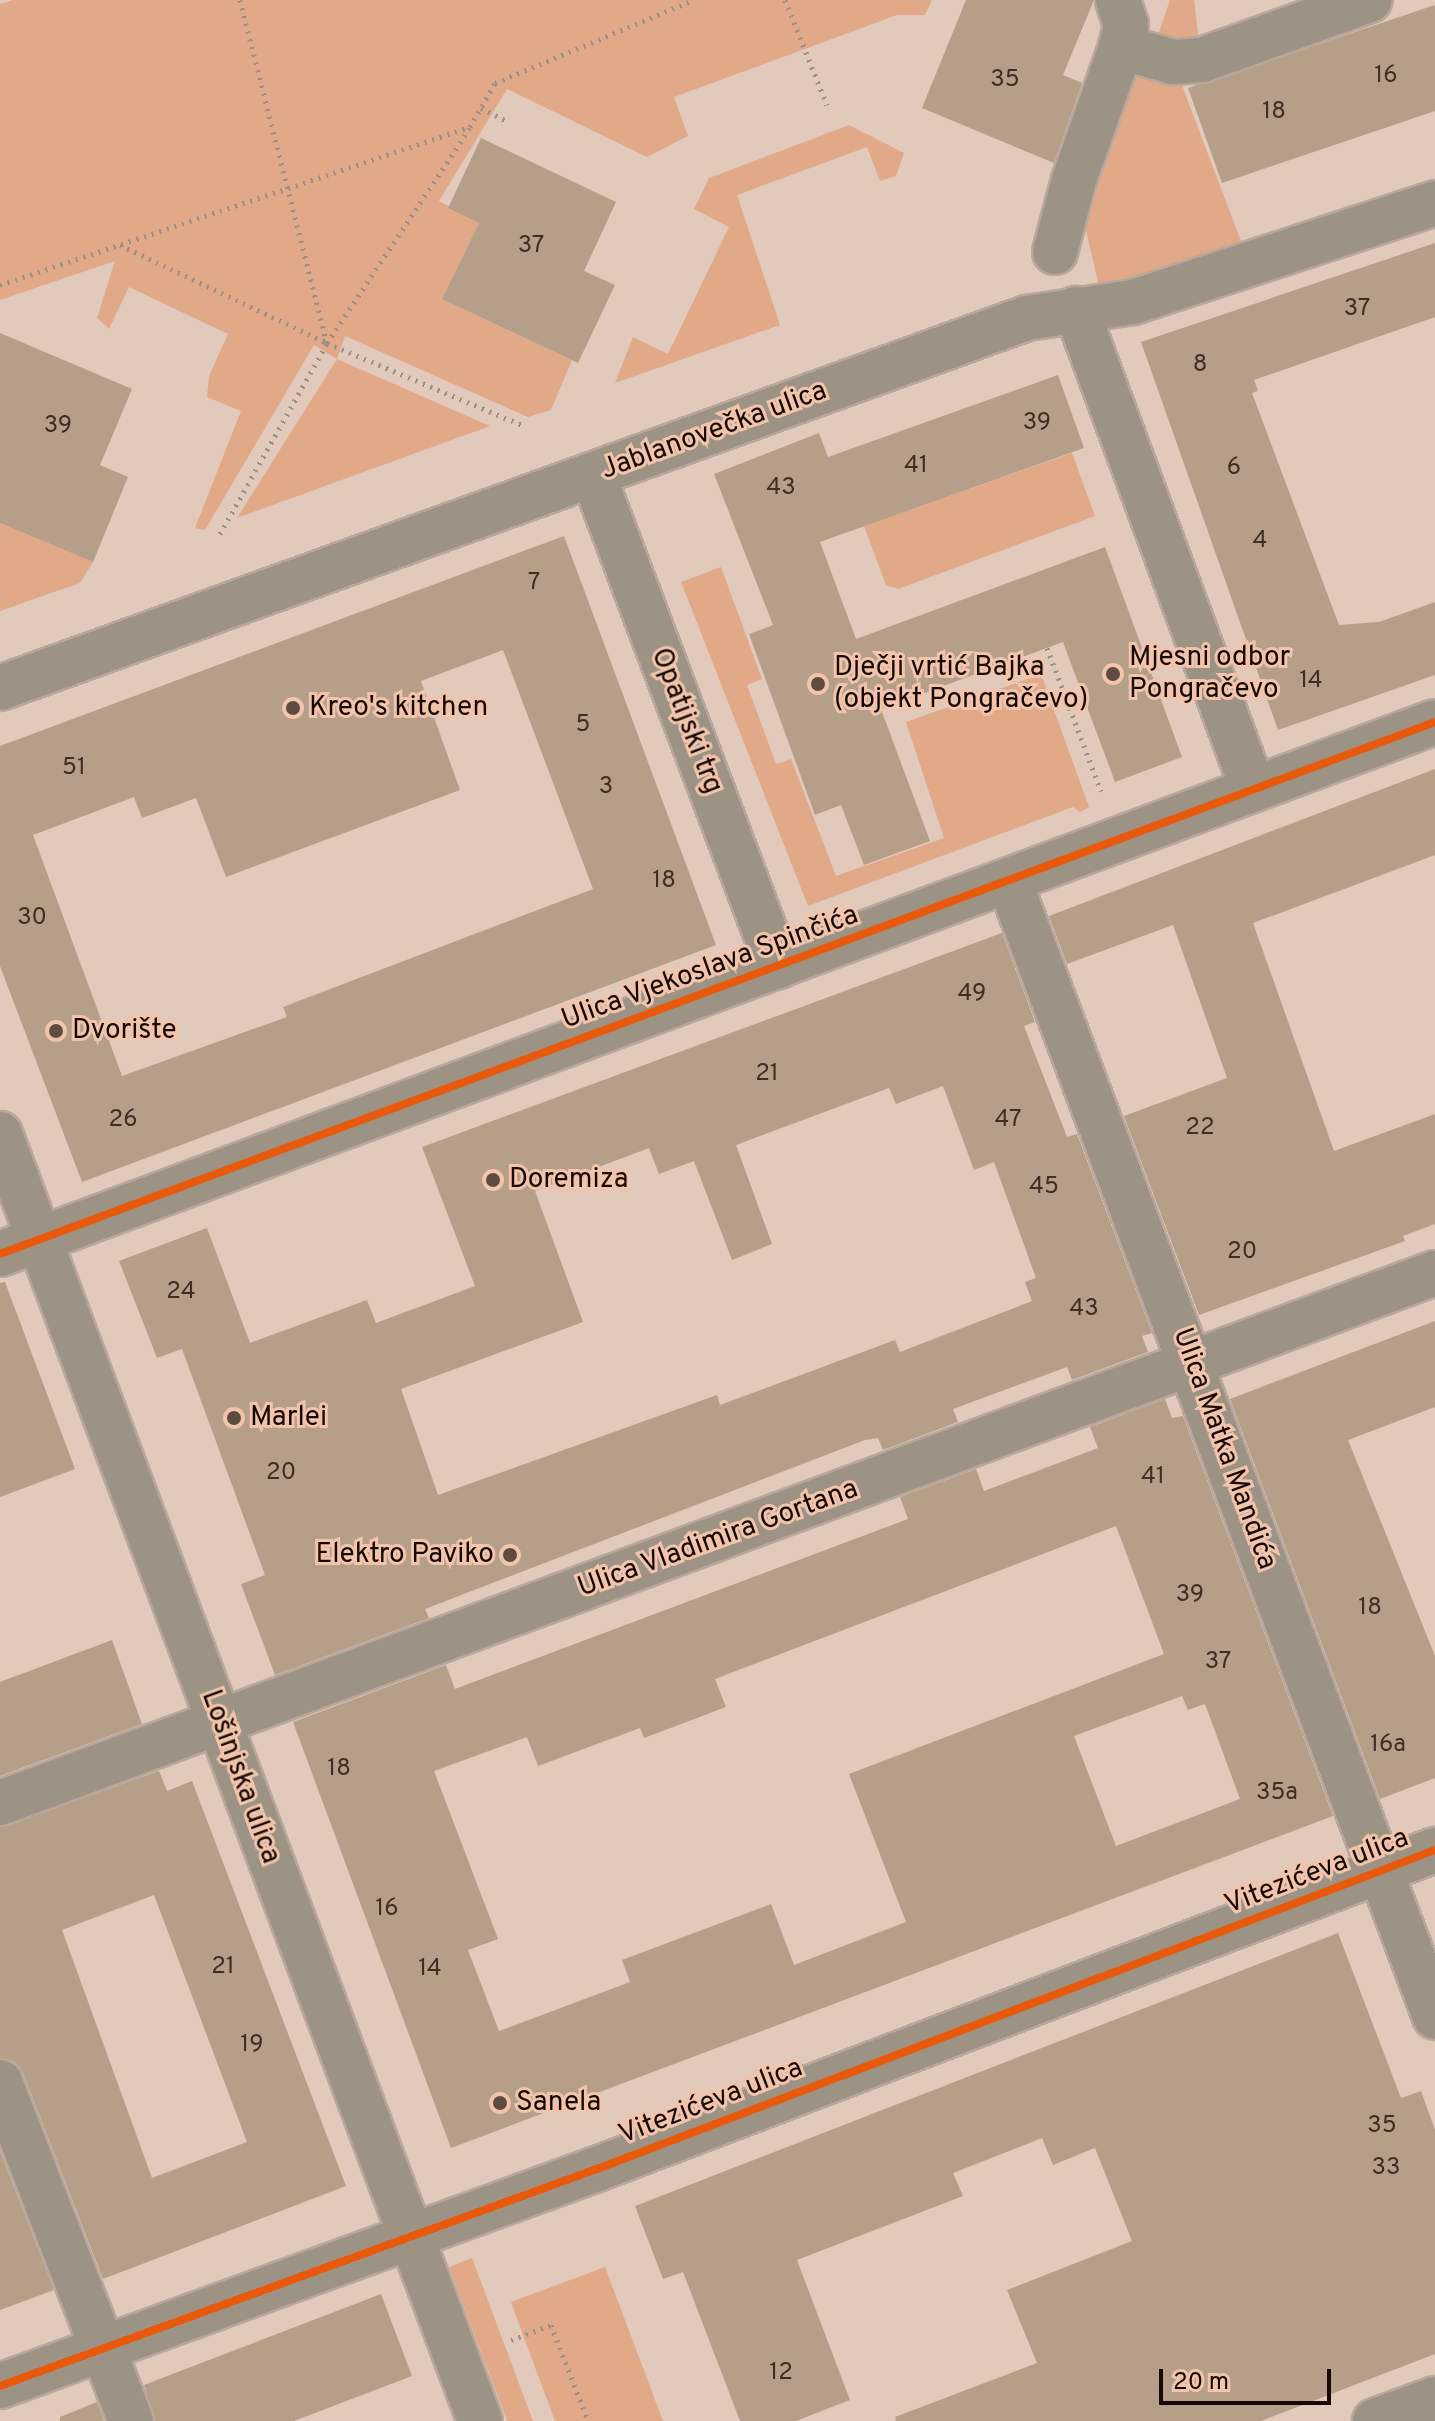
<!DOCTYPE html>
<meta charset="utf-8">
<style>
body{margin:0}
#map{position:relative;width:1435px;height:2421px;overflow:hidden;background:#e1c9bb;font-family:Overpass,sans-serif}
div>[style]{position:absolute}
[style*='--x']{left:calc(var(--x)*1px);top:calc(var(--y)*1px);width:calc(var(--w)*1px);rotate:calc(var(--a)*1deg)}
.green>*{inset:0;background:#e2a989}
.building>*{inset:0;background:#b69f89}
.path>*{height:5px;margin-top:-2.5px;transform-origin:0;background:repeating-linear-gradient(90deg,#9a9084 0 2px,transparent 0 8px)}
.roads{filter:drop-shadow(2px 0 #b9a79d) drop-shadow(-2px 0 #b9a79d) drop-shadow(0 2px #b9a79d) drop-shadow(0 -2px #b9a79d)}
.minor>*{height:44px;margin:-22px;padding:0 22px;transform-origin:22px;border-radius:22px;background:#9c9385}
.cycleway>*{height:8px;margin:-4px;padding:0 4px;transform-origin:4px;border-radius:4px;background:#e8590c}
.dots>*{width:22px;height:22px;translate:-50% -50%;box-sizing:border-box;border:4px solid #f1c4ab;border-radius:50%}
span{translate:-50% -50%;white-space:nowrap;text-align:center;line-height:1.15;-webkit-text-stroke:6px #f1c4ab;paint-order:stroke}
.number-label{font-size:24px;color:#3f2e24}
.number-label span{-webkit-text-stroke-width:0}
.street-label{font-size:28px;color:#170802}
.poi-label{font-size:28px;color:#170802}
.left{translate:0 -50%;text-align:left}
.right{translate:-100% -50%;text-align:right}
.scale{position:absolute;left:1159px;top:2369px;width:172px;height:36px;box-sizing:border-box;border:4px solid #170802;border-top:0;padding-left:10px;font-size:24px;line-height:28px;white-space:nowrap;color:#170802;-webkit-text-stroke:6px #f1c4ab;paint-order:stroke}
</style>
<div id="map">
<div class="green">
<i style="clip-path:polygon(13px 0,932px 0,925px 15px,897px 15px,674px 97px,688px 136px,647px 157px,507px 89px,439px 201px,479px 223px,442px 299px,572px 360px,551px 410px,528px 417px,345px 336px,337px 359px,490px 426px,237px 518px,337px 359px,314px 345px,205px 530px,195px 528px,241px 411px,207px 397px,209px 376px,228px 334px,129px 287px,109px 329px,97px 318px,115px 261px,0 300px,0 4px)"></i>
<i style="clip-path:polygon(1170px 0,1194px 0,1199px 41px,1158px 35px)"></i>
<i style="clip-path:polygon(1178px 75px,1244px 249px,1101px 294px,1086px 231px,1126px 76px)"></i>
<i style="clip-path:polygon(849px 125px,904px 153px,896px 176px,880px 181px,867px 147px,737px 195px,780px 325px,615px 383px,633px 337px,668px 354px,729px 227px,694px 209px,709px 178px)"></i>
<i style="clip-path:polygon(1072px 453px,1095px 516px,898px 589px,886px 585px,864px 526px)"></i>
<i style="clip-path:polygon(0 523px,93px 562px,80px 583px,0 611px)"></i>
<i style="clip-path:polygon(721px 567px,762px 679px,747px 685px,776px 764px,791px 759px,836px 876px,944px 838px,906px 722px,1041px 674px,1089px 807px,1080px 812px,1073px 807px,808px 906px,681px 582px)"></i>
<i style="clip-path:polygon(472px 2258px,533px 2421px,507px 2421px,449px 2267px)"></i>
<i style="clip-path:polygon(605px 2267px,663px 2421px,555px 2421px,523px 2335px,511px 2302px)"></i>
</div>
<div class="building">
<i style="clip-path:polygon(966px 0,1094px 0,1063px 75px,1082px 83px,1054px 163px,922px 108px)"></i>
<i style="clip-path:polygon(1435px 5px,1435px 111px,1222px 183px,1188px 88px)"></i>
<i style="clip-path:polygon(481px 138px,616px 202px,584px 271px,615px 285px,578px 363px,442px 299px,479px 223px,448px 208px)"></i>
<i style="clip-path:polygon(1435px 243px,1435px 317px,1254px 380px,1258px 391px,1252px 393px,1339px 625px,1379px 622px,1435px 602px,1435px 675px,1278px 730px,1141px 342px)"></i>
<i style="clip-path:polygon(0 333px,132px 389px,100px 465px,128px 477px,93px 562px,0 523px)"></i>
<i style="clip-path:polygon(1058px 375px,1084px 448px,820px 542px,856px 639px,1105px 547px,1182px 757px,1115px 782px,1063px 642px,881px 709px,930px 841px,864px 865px,841px 805px,815px 815px,749px 634px,773px 625px,714px 474px,819px 433px,828px 457px)"></i>
<i style="clip-path:polygon(evenodd,564px 536px,716px 945px,82px 1182px,0 966px,0 746px,564px 536px,503px 650px,593px 889px,283px 1007px,287px 1017px,122px 1076px,33px 835px,134px 797px,142px 818px,196px 798px,226px 877px,460px 790px,421px 681px,503px 650px)"></i>
<i style="clip-path:polygon(1435px 769px,1435px 855px,1253px 923px,1334px 1151px,1435px 1114px,1435px 1224px,1403px 1236px,1405px 1241px,1199px 1315px,1124px 1116px,1227px 1078px,1173px 925px,1067px 964px,1049px 916px)"></i>
<i style="clip-path:polygon(evenodd,1002px 933px,1035px 1022px,1024px 1026px,1067px 1137px,1077px 1134px,1152px 1333px,1142px 1336px,1148px 1352px,1072px 1380px,1067px 1367px,1018px 1385px,953px 1409px,958px 1422px,883px 1450px,878px 1438px,865px 1440px,425px 1609px,429px 1618px,275px 1675px,241px 1584px,265px 1575px,182px 1349px,157px 1358px,119px 1261px,207px 1228px,250px 1343px,367px 1300px,376px 1323px,475px 1286px,422px 1147px,1002px 933px,943px 1086px,974px 1170px,994px 1162px,1036px 1278px,1025px 1282px,1032px 1301px,900px 1352px,895px 1340px,720px 1405px,717px 1395px,438px 1495px,401px 1389px,583px 1322px,535px 1191px,649px 1148px,659px 1174px,694px 1161px,732px 1260px,772px 1244px,736px 1145px,889px 1088px,896px 1104px,943px 1086px)"></i>
<i style="clip-path:polygon(5px 1282px,75px 1469px,0 1497px,0 1283px)"></i>
<i style="clip-path:polygon(1435px 1321px,1435px 1407px,1348px 1440px,1435px 1656px,1435px 1778px,1380px 1799px,1230px 1399px)"></i>
<i style="clip-path:polygon(evenodd,1165px 1399px,1172px 1418px,1183px 1416px,1333px 1816px,451px 2148px,293px 1722px,446px 1665px,455px 1689px,908px 1519px,900px 1497px,976px 1469px,984px 1491px,1098px 1448px,1090px 1427px,1165px 1399px,1116px 1526px,1164px 1654px,849px 1774px,906px 1922px,794px 1965px,771px 1904px,622px 1960px,630px 1982px,499px 2031px,468px 1950px,498px 1939px,434px 1771px,527px 1737px,538px 1766px,640px 1728px,644px 1738px,726px 1707px,715px 1679px,1116px 1526px,1165px 1399px,1182px 1696px,1188px 1710px,1205px 1704px,1240px 1799px,1116px 1846px,1074px 1736px,1182px 1696px)"></i>
<i style="clip-path:polygon(112px 1640px,142px 1724px,0 1776px,0 1682px)"></i>
<i style="clip-path:polygon(evenodd,159px 1771px,167px 1791px,192px 1781px,346px 2186px,103px 2279px,23px 2073px,15px 2062px,0 2058px,0 1827px,159px 1771px,154px 1895px,247px 2142px,152px 2178px,62px 1930px,154px 1895px)"></i>
<i style="clip-path:polygon(1338px 1933px,1401px 2098px,1421px 2091px,1435px 2130px,1435px 2354px,1261px 2421px,896px 2421px,895px 2417px,1037px 2363px,1007px 2290px,1132px 2241px,1095px 2148px,1053px 2165px,1042px 2138px,953px 2173px,963px 2196px,797px 2260px,850px 2400px,796px 2421px,740px 2421px,683px 2272px,663px 2279px,635px 2206px)"></i>
<i style="clip-path:polygon(0 2151px,54px 2290px,0 2310px)"></i>
<i style="clip-path:polygon(381px 2294px,412px 2376px,294px 2421px,155px 2421px,144px 2385px)"></i>
<i style="clip-path:polygon(97px 2402px,104px 2421px,60px 2421px,60px 2417px)"></i>
</div>
<div class="path">
<i style="--x:240;--y:0;--w:354;--a:75.8"></i>
<i style="--x:785;--y:0;--w:113;--a:68.2"></i>
<i style="--x:481;--y:108;--w:28;--a:27"></i>
<i style="--x:120;--y:245;--w:229;--a:25.3"></i>
<i style="--x:327;--y:343;--w:214;--a:22.8"></i>
<i style="--x:0;--y:285;--w:496;--a:-18.6"></i>
<i style="--x:470;--y:127;--w:51;--a:-60.4"></i>
<i style="--x:495;--y:83;--w:215;--a:-22.7"></i>
<i style="--x:220;--y:534;--w:219;--a:-60.7"></i>
<i style="--x:327;--y:343;--w:258;--a:-56.4"></i>
<i style="--x:1047;--y:648;--w:153;--a:69.3"></i>
<i style="--x:511;--y:2340;--w:43;--a:-20.6"></i>
<i style="--x:551;--y:2325;--w:103;--a:68.9"></i>
</div>
<div class="roads">
<div class="minor">
<i style="--x:1121;--y:47;--w:54;--a:16.1"></i>
<i style="--x:1173;--y:62;--w:29;--a:-4"></i>
<i style="--x:1202;--y:60;--w:178;--a:-19.7"></i>
<i style="--x:1055;--y:252;--w:74;--a:-75.2"></i>
<i style="--x:1074;--y:180;--w:141;--a:-70.5"></i>
<i style="--x:1121;--y:47;--w:23;--a:-77"></i>
<i style="--x:1126;--y:25;--w:26;--a:-108"></i>
<i style="--x:1076;--y:309;--w:512;--a:69.76"></i>
<i style="--x:593;--y:475;--w:525;--a:69.35"></i>
<i style="--x:0;--y:688;--w:1092;--a:-19.81"></i>
<i style="--x:1027;--y:318;--w:107;--a:-8.6"></i>
<i style="--x:1133;--y:302;--w:318;--a:-18.1"></i>
<i style="--x:1009;--y:881;--w:1213;--a:69.44"></i>
<i style="--x:0;--y:1134;--w:1374;--a:69.55"></i>
<i style="--x:0;--y:1254;--w:1530;--a:-20.34"></i>
<i style="--x:0;--y:1803;--w:1530;--a:-20.27"></i>
<i style="--x:0;--y:2082;--w:363;--a:68.9"></i>
<i style="--x:0;--y:2386;--w:635;--a:-19.98"></i>
<i style="--x:597;--y:2169;--w:897;--a:-20.84"></i>
<i style="--x:1375;--y:2421;--w:64;--a:-20.1"></i>
</div>
</div>
<div class="cycleway">
<i style="--x:0;--y:1254;--w:1530;--a:-20.34"></i>
<i style="--x:0;--y:2386;--w:635;--a:-19.98"></i>
<i style="--x:597;--y:2169;--w:897;--a:-20.84"></i>
</div>
<div class="dots">
<i style="left:1113px;top:674px;background:#5e4c43"></i>
<i style="left:818px;top:684px;background:#5e4c43"></i>
<i style="left:293px;top:708px;background:#5e4c43"></i>
<i style="left:56px;top:1031px;background:#5e4c43"></i>
<i style="left:493px;top:1180px;background:#5e4c43"></i>
<i style="left:234px;top:1418px;background:#5e4c43"></i>
<i style="left:510px;top:1555px;background:#5e4c43"></i>
<i style="left:500px;top:2103px;background:#5e4c43"></i>
</div>
<div class="number-label">
<span style="left:1386px;top:77px">16</span>
<span style="left:1005px;top:81px">35</span>
<span style="left:1274px;top:113px">18</span>
<span style="left:531px;top:247px">37</span>
<span style="left:1357px;top:310px">37</span>
<span style="left:1200px;top:366px">8</span>
<span style="left:1037px;top:424px">39</span>
<span style="left:58px;top:427px">39</span>
<span style="left:916px;top:467px">41</span>
<span style="left:1234px;top:469px">6</span>
<span style="left:781px;top:489px">43</span>
<span style="left:1260px;top:542px">4</span>
<span style="left:534px;top:584px">7</span>
<span style="left:1311px;top:682px">14</span>
<span style="left:583px;top:726px">5</span>
<span style="left:74px;top:769px">51</span>
<span style="left:606px;top:788px">3</span>
<span style="left:664px;top:882px">18</span>
<span style="left:32px;top:919px">30</span>
<span style="left:972px;top:995px">49</span>
<span style="left:767px;top:1075px">21</span>
<span style="left:123px;top:1121px">26</span>
<span style="left:1008px;top:1121px">47</span>
<span style="left:1200px;top:1129px">22</span>
<span style="left:1044px;top:1188px">45</span>
<span style="left:1242px;top:1253px">20</span>
<span style="left:181px;top:1293px">24</span>
<span style="left:1084px;top:1310px">43</span>
<span style="left:281px;top:1474px">20</span>
<span style="left:1153px;top:1478px">41</span>
<span style="left:1190px;top:1596px">39</span>
<span style="left:1370px;top:1609px">18</span>
<span style="left:1218px;top:1663px">37</span>
<span style="left:1388px;top:1746px">16a</span>
<span style="left:339px;top:1770px">18</span>
<span style="left:1277px;top:1794px">35a</span>
<span style="left:387px;top:1910px">16</span>
<span style="left:223px;top:1968px">21</span>
<span style="left:430px;top:1970px">14</span>
<span style="left:252px;top:2046px">19</span>
<span style="left:1382px;top:2127px">35</span>
<span style="left:1386px;top:2169px">33</span>
<span style="left:781px;top:2374px">12</span>
</div>
<div class="street-label">
<span style="left:714px;top:431px;rotate:-20deg">Jablanovečka ulica</span>
<span style="left:686px;top:721px;rotate:69deg">Opatijski trg</span>
<span style="left:710px;top:968px;rotate:-20deg">Ulica Vjekoslava Spinčića</span>
<span style="left:1224px;top:1449px;rotate:70deg">Ulica Matka Mandića</span>
<span style="left:718px;top:1539px;rotate:-20deg">Ulica Vladimira Gortana</span>
<span style="left:240px;top:1777px;rotate:70deg">Lošinjska ulica</span>
<span style="left:1317px;top:1872px;rotate:-21deg">Vitezićeva ulica</span>
<span style="left:711px;top:2102px;rotate:-21deg">Vitezićeva ulica</span>
</div>
<div class="poi-label">
<span class="left" style="left:1129px;top:674px">Mjesni odbor<br>Pongračevo</span>
<span class="left" style="left:834px;top:684px">Dječji vrtić Bajka<br>(objekt Pongračevo)</span>
<span class="left" style="left:309px;top:708px">Kreo's kitchen</span>
<span class="left" style="left:72px;top:1031px">Dvorište</span>
<span class="left" style="left:509px;top:1180px">Doremiza</span>
<span class="left" style="left:250px;top:1418px">Marlei</span>
<span class="right" style="left:494px;top:1555px">Elektro Paviko</span>
<span class="left" style="left:516px;top:2103px">Sanela</span>
</div>
<div class="scale">20 m</div>
</div>
